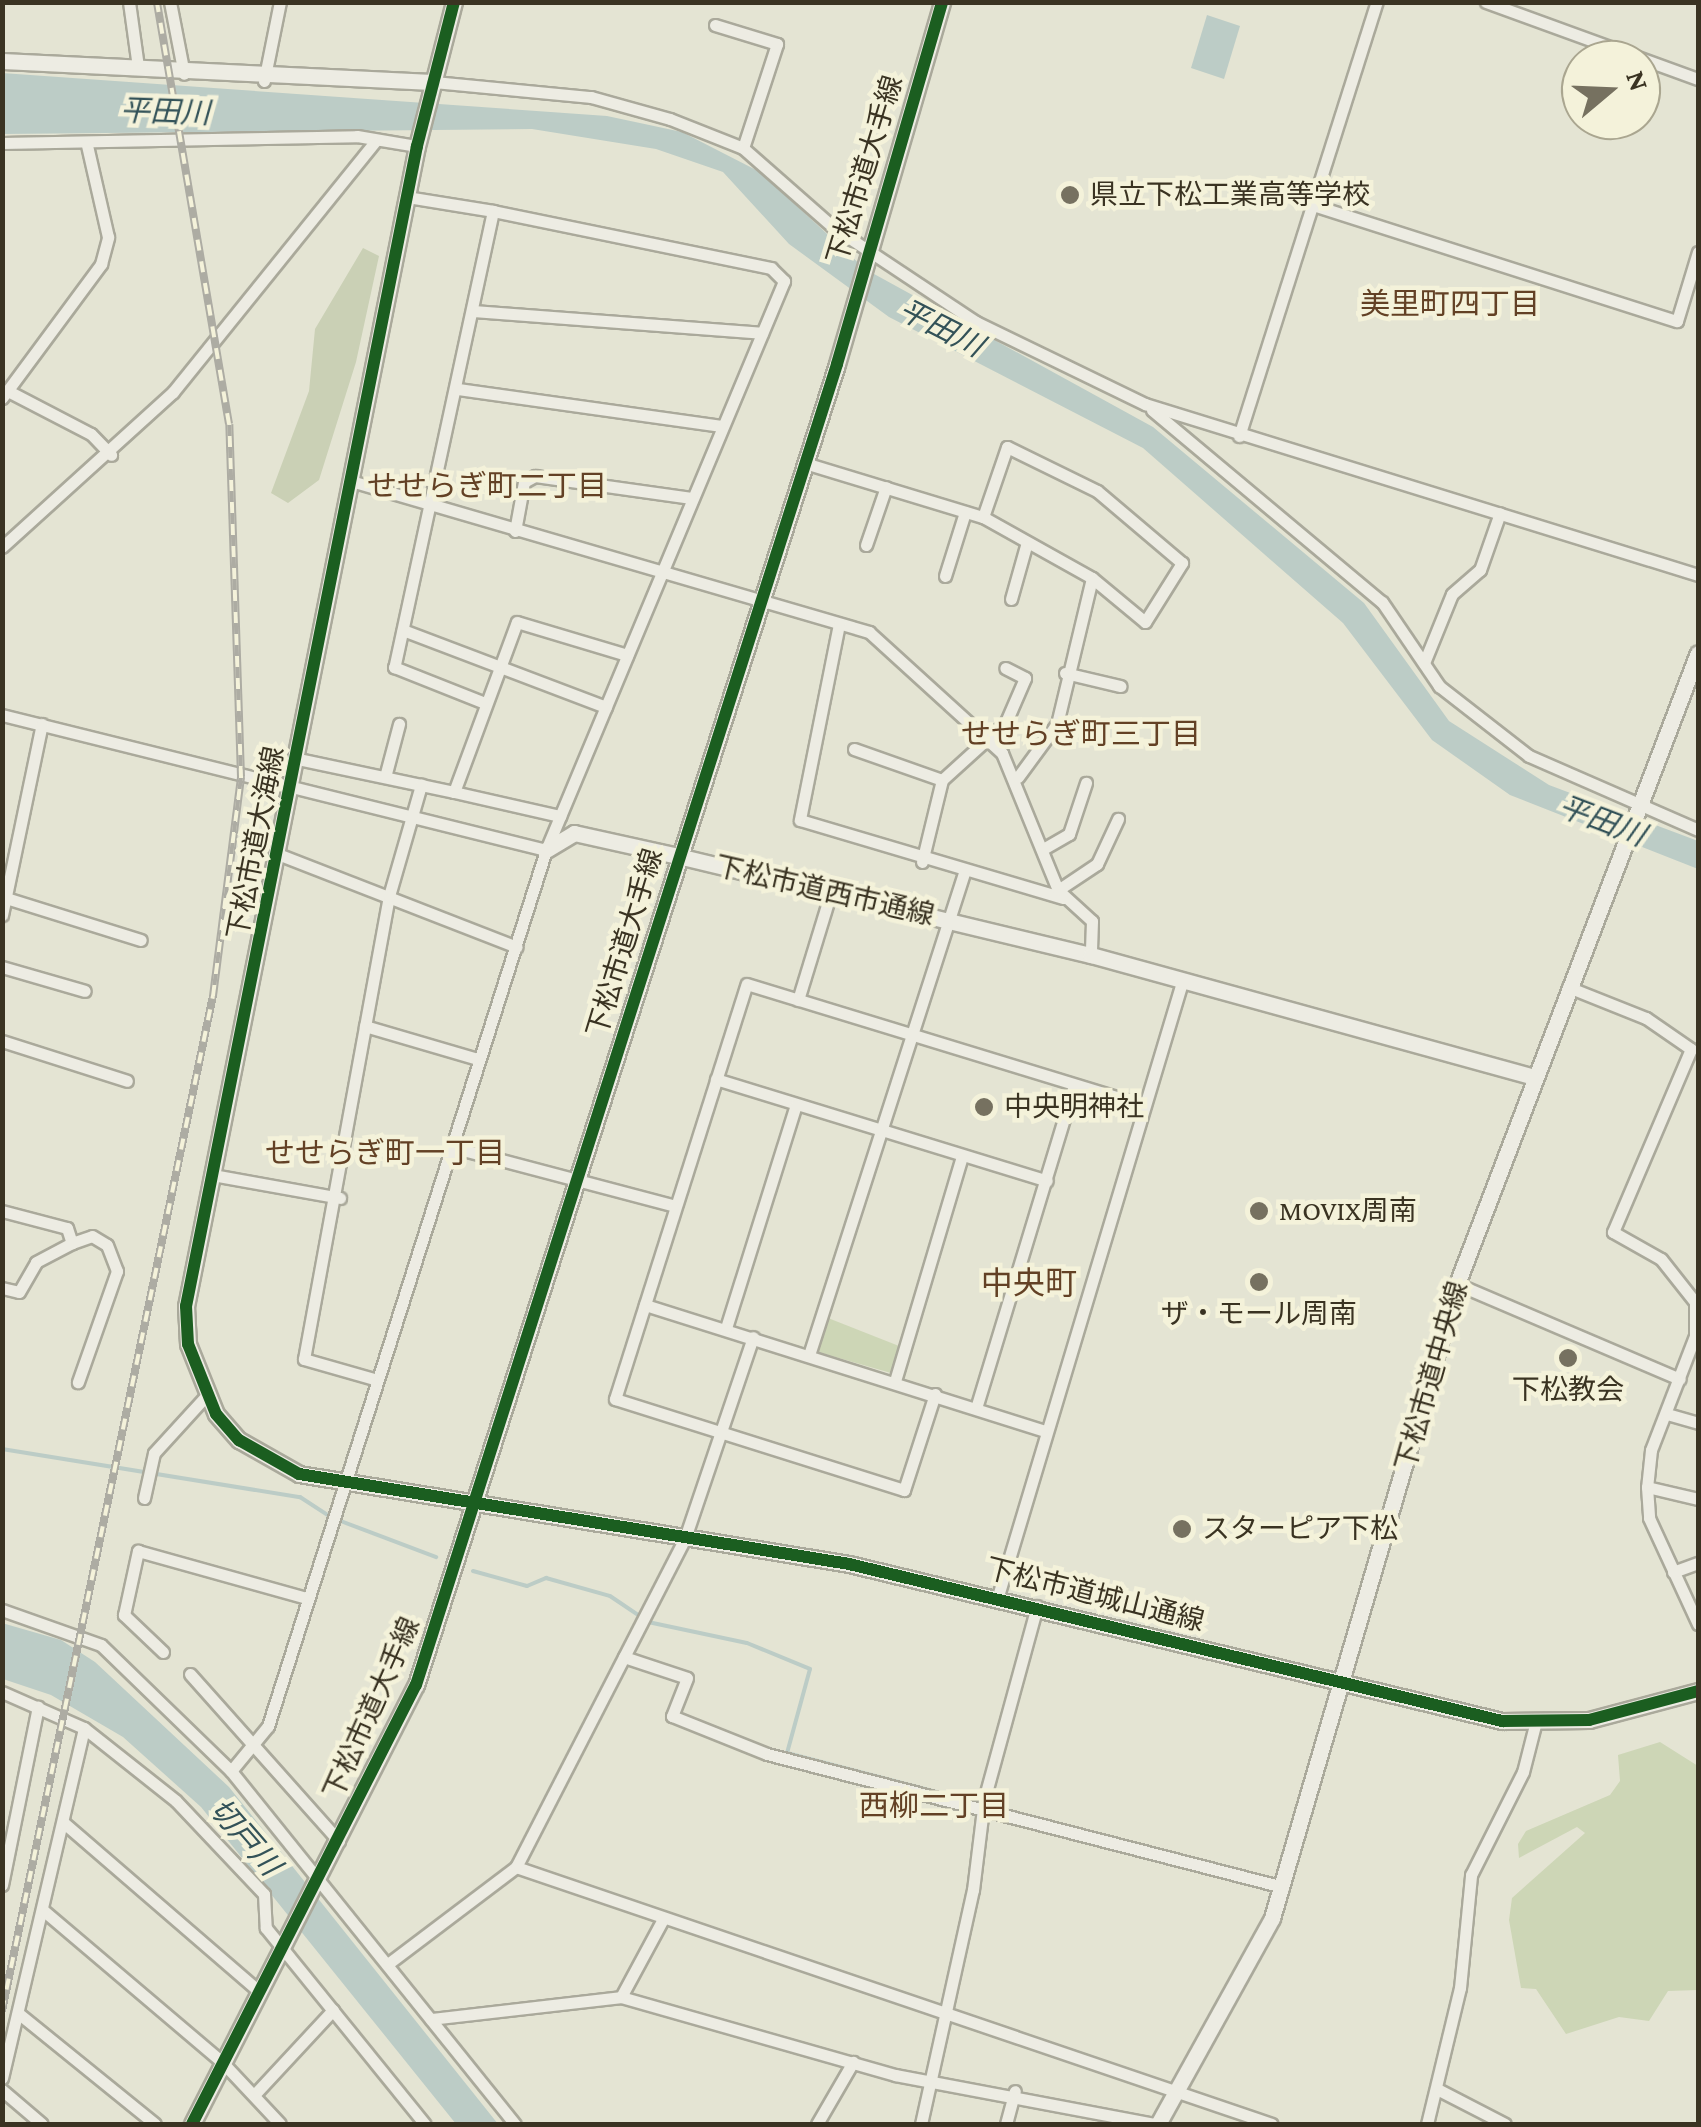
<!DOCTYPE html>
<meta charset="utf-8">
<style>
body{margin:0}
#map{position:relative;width:1701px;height:2127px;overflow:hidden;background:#e4e4d3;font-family:"Crimson Pro","Noto Sans JP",serif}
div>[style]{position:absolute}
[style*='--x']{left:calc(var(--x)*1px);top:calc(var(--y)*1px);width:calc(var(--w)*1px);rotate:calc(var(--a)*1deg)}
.green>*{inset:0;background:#cdd6b6}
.cemetery>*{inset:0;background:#cad0b5}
.water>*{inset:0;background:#bcccc6}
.stream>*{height:4px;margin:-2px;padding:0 2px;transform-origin:2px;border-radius:2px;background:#bcccc6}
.roads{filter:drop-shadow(2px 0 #aaa99b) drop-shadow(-2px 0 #aaa99b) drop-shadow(0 2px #aaa99b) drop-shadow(0 -2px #aaa99b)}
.street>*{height:11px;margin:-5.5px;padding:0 5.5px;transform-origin:5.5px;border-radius:5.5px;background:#edece3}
.secondary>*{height:15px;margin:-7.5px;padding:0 7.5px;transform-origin:7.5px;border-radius:7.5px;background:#edece3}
.rail>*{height:8px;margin-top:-4px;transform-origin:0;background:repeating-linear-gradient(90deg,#f4f2da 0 11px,#adaca3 0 22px);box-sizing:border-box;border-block:2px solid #adaca3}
.cycleway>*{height:12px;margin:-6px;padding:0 6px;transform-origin:6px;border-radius:6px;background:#1b5e20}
.dots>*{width:28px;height:28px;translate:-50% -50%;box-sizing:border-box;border:5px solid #f4f2da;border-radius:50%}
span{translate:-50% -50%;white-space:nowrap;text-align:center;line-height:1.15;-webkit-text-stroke:9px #f4f2da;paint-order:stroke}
.street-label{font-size:28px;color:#3a3322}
.poi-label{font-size:28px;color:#3a3322}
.left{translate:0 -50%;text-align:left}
.water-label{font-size:30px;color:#335258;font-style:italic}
.neighbourhood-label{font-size:30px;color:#634125}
.quarter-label{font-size:32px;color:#634125}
.frame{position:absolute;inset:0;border:5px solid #3a3322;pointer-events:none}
.north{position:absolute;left:1561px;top:40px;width:100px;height:100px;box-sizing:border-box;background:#f4f2da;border:2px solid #aaa690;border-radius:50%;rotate:71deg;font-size:28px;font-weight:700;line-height:40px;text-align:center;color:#3a3322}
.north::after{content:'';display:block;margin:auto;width:35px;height:45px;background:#767160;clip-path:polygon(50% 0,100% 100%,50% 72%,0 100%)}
</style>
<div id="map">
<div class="green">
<i style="clip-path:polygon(828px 1318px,899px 1346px,891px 1373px,818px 1352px)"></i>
<i style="clip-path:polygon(1660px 1742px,1698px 1766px,1698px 1990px,1668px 1991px,1649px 2021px,1619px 2017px,1566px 2034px,1536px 1989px,1521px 1988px,1509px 1920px,1512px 1898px,1585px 1833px,1577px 1827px,1519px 1858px,1518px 1844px,1526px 1831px,1610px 1795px,1620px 1781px,1618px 1755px)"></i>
</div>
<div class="cemetery">
<i style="clip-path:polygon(363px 248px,379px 256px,356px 362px,319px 480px,288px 503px,271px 493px,309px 391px,315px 329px)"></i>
</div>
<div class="water">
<i style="clip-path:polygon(1207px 15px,1240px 26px,1224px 79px,1191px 68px)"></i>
<i style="clip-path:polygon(2px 73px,607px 116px,682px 132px,760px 172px,865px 269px,1153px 427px,1364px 603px,1449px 721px,1549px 785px,1698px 841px,1698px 869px,1510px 795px,1432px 740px,1343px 623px,1143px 448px,889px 317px,789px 244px,723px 172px,656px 149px,532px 129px,3px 134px)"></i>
<i style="clip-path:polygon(2px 1623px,61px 1640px,95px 1662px,229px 1787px,498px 2124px,456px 2124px,201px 1807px,123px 1737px,51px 1695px,3px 1679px)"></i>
</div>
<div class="stream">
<i style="--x:2;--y:1449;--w:302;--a:9.2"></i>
<i style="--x:300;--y:1497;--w:35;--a:33"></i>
<i style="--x:338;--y:1520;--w:105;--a:20.7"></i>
<i style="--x:473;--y:1571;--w:56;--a:15.5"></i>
<i style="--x:527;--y:1586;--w:21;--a:-23"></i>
<i style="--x:546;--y:1578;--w:66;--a:15.7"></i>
<i style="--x:610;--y:1596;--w:36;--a:34"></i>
<i style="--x:648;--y:1622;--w:101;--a:12"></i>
<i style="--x:747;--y:1643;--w:68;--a:22.4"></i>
<i style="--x:810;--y:1669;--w:87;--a:105.3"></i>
<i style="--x:787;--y:1753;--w:162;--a:14.6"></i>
</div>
<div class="roads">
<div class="street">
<i style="--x:129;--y:2;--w:66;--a:82.1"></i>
<i style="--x:170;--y:2;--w:73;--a:79"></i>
<i style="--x:1486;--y:2;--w:226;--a:20"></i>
<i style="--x:715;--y:25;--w:65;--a:17"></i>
<i style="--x:777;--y:44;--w:109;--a:108.1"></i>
<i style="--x:264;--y:81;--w:81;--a:-78.6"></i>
<i style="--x:434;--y:82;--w:158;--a:5.5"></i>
<i style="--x:591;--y:97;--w:82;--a:15.6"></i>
<i style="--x:670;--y:119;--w:79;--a:21.7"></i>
<i style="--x:743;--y:148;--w:120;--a:41.3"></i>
<i style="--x:833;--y:227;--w:172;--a:33.6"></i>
<i style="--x:976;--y:322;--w:188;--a:25.9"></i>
<i style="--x:1145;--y:404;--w:579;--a:17.18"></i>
<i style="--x:2;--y:143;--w:355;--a:-1.1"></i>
<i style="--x:357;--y:136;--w:61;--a:9.5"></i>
<i style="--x:407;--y:197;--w:87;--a:9.2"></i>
<i style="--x:1313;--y:205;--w:382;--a:17.7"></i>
<i style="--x:1677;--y:321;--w:72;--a:-73.1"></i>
<i style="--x:472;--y:311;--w:291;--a:4.3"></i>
<i style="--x:458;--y:389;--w:266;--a:8"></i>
<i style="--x:8;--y:391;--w:93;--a:27.4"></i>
<i style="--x:91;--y:434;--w:29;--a:46"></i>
<i style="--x:2;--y:398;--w:167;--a:-53.5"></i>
<i style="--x:101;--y:264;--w:28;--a:-75"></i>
<i style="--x:108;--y:237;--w:94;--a:-102.9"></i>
<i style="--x:1152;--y:410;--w:300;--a:39.9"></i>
<i style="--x:1382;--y:602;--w:102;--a:55.8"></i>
<i style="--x:1439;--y:686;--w:114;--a:37.9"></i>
<i style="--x:1529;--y:756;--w:184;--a:23.6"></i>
<i style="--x:1239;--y:436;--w:455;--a:-72.4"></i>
<i style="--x:805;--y:463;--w:186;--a:16.9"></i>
<i style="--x:983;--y:517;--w:125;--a:29.2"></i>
<i style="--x:1092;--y:578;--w:69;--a:39.7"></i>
<i style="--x:1145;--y:622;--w:70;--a:-57.9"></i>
<i style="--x:1182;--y:563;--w:111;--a:-139.7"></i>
<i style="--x:1097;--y:491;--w:100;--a:-153.9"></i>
<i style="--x:1007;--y:447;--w:74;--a:108.9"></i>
<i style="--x:351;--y:481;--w:540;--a:16.25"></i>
<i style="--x:869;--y:632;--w:180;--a:42.3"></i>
<i style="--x:1002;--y:753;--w:148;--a:67.8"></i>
<i style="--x:1058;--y:890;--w:46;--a:42.4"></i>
<i style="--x:1092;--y:921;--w:34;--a:92"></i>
<i style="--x:515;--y:531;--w:50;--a:-79.6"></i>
<i style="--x:524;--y:482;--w:13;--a:-29"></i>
<i style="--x:535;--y:476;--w:158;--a:8"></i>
<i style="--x:866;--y:545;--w:61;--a:-71"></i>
<i style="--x:2;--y:547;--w:231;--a:-42.2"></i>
<i style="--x:173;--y:392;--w:321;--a:-51.1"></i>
<i style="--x:945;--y:576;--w:67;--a:-72.6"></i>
<i style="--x:1011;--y:599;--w:59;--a:-74.3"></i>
<i style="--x:839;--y:624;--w:200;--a:101.3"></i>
<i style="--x:800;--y:820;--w:275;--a:16.5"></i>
<i style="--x:403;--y:630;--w:217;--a:20.8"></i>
<i style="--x:1424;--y:663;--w:74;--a:-67.9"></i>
<i style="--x:1452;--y:594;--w:37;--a:-41"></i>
<i style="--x:1480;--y:570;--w:60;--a:-70.7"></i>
<i style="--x:1065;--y:673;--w:57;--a:13.3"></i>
<i style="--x:2;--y:715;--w:561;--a:13.94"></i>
<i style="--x:854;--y:749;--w:93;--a:19.4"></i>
<i style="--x:298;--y:759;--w:159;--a:11.9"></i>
<i style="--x:454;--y:792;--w:181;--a:-69.7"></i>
<i style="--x:517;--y:622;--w:115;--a:16.7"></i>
<i style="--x:385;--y:777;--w:55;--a:-75.2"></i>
<i style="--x:1018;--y:777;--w:66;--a:-53.7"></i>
<i style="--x:1057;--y:724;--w:150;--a:-76.5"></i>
<i style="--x:454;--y:792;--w:109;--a:12.8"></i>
<i style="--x:1043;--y:849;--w:30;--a:-30"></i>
<i style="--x:1069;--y:834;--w:54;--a:-71.6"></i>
<i style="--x:278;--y:854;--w:256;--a:21.3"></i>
<i style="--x:922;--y:862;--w:84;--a:-76.3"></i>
<i style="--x:942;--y:780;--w:86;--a:-42.2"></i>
<i style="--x:1006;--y:722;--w:48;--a:-66.6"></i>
<i style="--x:1025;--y:678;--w:22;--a:-153"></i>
<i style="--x:1058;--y:890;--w:47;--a:-33.7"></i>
<i style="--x:1097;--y:864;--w:50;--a:-65"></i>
<i style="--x:6;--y:898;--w:141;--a:17.3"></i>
<i style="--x:2;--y:915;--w:195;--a:-78.2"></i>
<i style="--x:2;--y:967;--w:86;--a:16.1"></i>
<i style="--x:1568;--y:987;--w:84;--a:21.7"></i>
<i style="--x:1646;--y:1018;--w:55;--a:34.6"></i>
<i style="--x:1691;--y:1049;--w:199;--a:113.1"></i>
<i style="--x:1613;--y:1232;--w:55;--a:29.4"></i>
<i style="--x:1661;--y:1259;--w:55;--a:51.7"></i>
<i style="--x:1695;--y:1302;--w:34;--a:90"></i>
<i style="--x:1695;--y:1336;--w:122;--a:111.1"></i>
<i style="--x:1651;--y:1450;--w:37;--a:96"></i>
<i style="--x:1647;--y:1487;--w:31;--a:86"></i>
<i style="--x:1649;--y:1518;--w:117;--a:65.2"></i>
<i style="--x:798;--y:1000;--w:113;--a:-73"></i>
<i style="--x:365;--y:1026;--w:118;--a:16.3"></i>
<i style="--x:2;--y:1041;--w:131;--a:17.7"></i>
<i style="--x:716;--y:1079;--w:346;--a:17.1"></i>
<i style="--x:452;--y:1147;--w:231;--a:14.8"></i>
<i style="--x:218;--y:1176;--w:124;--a:10.2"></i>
<i style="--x:2;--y:1211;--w:67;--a:14.7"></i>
<i style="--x:67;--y:1228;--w:16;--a:72"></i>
<i style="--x:1457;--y:1284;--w:242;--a:23.1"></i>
<i style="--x:2;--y:1288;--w:17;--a:13"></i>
<i style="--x:19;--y:1292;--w:34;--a:-60"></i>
<i style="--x:36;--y:1262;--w:41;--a:-27.8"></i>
<i style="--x:72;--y:1243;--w:21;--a:-19"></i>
<i style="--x:92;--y:1236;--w:17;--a:31"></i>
<i style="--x:107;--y:1245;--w:28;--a:69"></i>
<i style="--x:117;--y:1271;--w:118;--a:109.4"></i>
<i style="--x:645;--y:1305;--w:418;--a:17.5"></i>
<i style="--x:726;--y:1328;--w:234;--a:-72.6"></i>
<i style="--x:809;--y:1355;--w:506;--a:-72.17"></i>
<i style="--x:374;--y:1379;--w:73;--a:-164.1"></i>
<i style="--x:304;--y:1359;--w:471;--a:-79.6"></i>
<i style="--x:389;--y:896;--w:116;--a:-73.9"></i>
<i style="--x:895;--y:1381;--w:235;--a:-73.4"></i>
<i style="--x:935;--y:1394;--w:101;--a:107.9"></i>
<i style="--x:904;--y:1490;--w:303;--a:-162.5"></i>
<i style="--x:615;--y:1399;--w:435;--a:-72.4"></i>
<i style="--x:747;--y:984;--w:415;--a:17"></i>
<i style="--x:977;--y:1405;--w:334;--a:-73.1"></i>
<i style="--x:1667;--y:1414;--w:32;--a:16"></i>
<i style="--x:1647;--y:1487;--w:52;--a:13.2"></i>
<i style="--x:144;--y:1498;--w:46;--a:-77.5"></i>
<i style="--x:154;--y:1453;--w:79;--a:-47.6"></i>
<i style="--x:1673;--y:1572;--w:27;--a:-20"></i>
<i style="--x:998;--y:1596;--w:644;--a:-73.31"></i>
<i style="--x:2;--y:1610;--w:105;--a:19.5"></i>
<i style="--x:101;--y:1645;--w:181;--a:44.1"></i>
<i style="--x:231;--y:1771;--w:453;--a:51.2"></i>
<i style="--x:163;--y:1652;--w:54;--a:-136.5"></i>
<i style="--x:124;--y:1615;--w:66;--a:-77.7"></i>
<i style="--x:138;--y:1551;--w:174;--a:15.6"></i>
<i style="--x:624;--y:1657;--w:66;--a:18.4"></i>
<i style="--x:687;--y:1678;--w:41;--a:111.5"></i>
<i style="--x:672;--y:1716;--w:102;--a:21.8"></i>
<i style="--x:767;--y:1754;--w:533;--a:14.45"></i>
<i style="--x:190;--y:1674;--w:224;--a:48.3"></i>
<i style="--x:2;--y:1692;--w:90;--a:23.7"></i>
<i style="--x:84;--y:1728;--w:117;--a:38.4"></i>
<i style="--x:176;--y:1801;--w:128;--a:46.6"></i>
<i style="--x:264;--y:1894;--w:34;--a:87"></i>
<i style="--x:266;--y:1928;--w:252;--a:51"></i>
<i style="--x:231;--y:1771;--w:58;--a:-50.6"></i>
<i style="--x:268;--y:1726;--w:919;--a:-72.39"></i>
<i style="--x:546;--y:850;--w:617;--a:-67.3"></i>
<i style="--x:784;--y:281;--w:18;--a:-135"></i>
<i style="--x:771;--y:268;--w:284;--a:-168.4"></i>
<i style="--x:493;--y:211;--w:467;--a:102.2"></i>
<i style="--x:394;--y:667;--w:98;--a:21.6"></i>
<i style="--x:64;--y:1823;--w:259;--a:40.8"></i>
<i style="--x:516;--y:1867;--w:798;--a:18.78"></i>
<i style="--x:2;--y:1885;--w:182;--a:-78.6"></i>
<i style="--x:44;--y:1911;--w:235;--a:40.3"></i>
<i style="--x:223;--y:2063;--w:83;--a:46.9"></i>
<i style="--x:389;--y:1963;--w:159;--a:-37.1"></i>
<i style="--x:516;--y:1867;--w:370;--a:-62.8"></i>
<i style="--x:685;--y:1538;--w:212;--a:-71.3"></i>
<i style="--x:621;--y:1997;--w:86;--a:-61.7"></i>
<i style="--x:18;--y:2013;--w:176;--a:39"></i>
<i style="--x:431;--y:2019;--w:191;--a:-6.6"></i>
<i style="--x:621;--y:1997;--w:285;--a:15.9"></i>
<i style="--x:895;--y:2075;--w:265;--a:10.7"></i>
<i style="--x:2;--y:2078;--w:359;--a:-76.8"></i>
<i style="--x:2;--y:2090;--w:52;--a:40.4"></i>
<i style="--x:1439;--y:2090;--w:74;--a:27.3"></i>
<i style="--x:254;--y:2095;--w:116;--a:-47.1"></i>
<i style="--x:817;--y:2124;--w:72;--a:-59.9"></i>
<i style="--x:921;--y:2124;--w:240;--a:-77.5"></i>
<i style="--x:973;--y:1890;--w:91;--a:-83"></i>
<i style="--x:984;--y:1800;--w:201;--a:-74.7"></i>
<i style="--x:1006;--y:2124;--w:34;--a:-75"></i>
<i style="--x:1427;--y:2124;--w:140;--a:-76.4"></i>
<i style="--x:1460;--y:1988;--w:114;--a:-84.4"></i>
<i style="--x:1471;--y:1875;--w:115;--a:-63.2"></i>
<i style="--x:1523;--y:1772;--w:49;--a:-75.7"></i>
</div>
<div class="secondary">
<i style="--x:454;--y:2;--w:149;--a:104.4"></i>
<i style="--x:417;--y:146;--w:1183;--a:101.26"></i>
<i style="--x:186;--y:1306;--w:38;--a:87"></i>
<i style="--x:188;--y:1344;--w:75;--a:68.2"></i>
<i style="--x:216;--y:1414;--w:35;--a:49"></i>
<i style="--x:239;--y:1440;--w:69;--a:29.5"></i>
<i style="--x:299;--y:1474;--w:557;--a:9.29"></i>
<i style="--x:849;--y:1564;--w:672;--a:13.52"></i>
<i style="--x:1502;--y:1721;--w:87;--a:-0.7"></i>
<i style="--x:1589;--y:1720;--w:113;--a:-14.9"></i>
<i style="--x:2;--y:61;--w:433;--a:2.8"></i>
<i style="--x:546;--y:850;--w:33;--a:-31"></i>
<i style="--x:574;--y:833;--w:107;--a:12.5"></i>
<i style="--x:678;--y:856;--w:425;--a:13.5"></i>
<i style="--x:1091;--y:955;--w:456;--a:15.4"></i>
<i style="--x:192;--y:2124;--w:493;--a:-63"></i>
<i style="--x:416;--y:1685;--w:1386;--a:-72.32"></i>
<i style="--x:837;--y:364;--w:377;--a:-73.8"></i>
<i style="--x:1158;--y:2124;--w:235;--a:-61"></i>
<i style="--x:1272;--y:1918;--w:660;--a:-73.73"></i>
<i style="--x:1457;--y:1284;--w:675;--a:-69.1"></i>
</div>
</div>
<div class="rail">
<i style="--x:2;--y:2011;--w:1037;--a:-78.26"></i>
<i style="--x:213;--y:996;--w:221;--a:-82.7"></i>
<i style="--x:241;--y:777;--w:353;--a:-91.9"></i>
<i style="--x:229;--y:424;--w:428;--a:-99.7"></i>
</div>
<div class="cycleway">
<i style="--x:454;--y:2;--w:149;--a:104.4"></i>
<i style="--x:417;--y:146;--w:1183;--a:101.26"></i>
<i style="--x:186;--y:1306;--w:38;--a:87"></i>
<i style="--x:188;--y:1344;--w:75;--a:68.2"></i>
<i style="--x:216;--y:1414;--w:35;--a:49"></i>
<i style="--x:239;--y:1440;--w:69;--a:29.5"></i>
<i style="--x:299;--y:1474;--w:557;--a:9.29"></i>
<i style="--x:849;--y:1564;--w:672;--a:13.52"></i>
<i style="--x:1502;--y:1721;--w:87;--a:-0.7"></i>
<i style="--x:1589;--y:1720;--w:113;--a:-14.9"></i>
<i style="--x:192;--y:2124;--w:493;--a:-63"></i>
<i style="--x:416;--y:1685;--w:1386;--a:-72.32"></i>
<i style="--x:837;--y:364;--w:377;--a:-73.8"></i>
</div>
<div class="dots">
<i style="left:1070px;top:195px;background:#767160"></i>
<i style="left:984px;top:1107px;background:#767160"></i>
<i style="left:1259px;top:1211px;background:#767160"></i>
<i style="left:1259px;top:1282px;background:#767160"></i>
<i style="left:1568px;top:1358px;background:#767160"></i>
<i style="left:1182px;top:1529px;background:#767160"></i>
</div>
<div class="street-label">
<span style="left:865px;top:170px;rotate:-73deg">下松市道大手線</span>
<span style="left:256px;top:843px;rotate:-79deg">下松市道大海線</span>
<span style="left:825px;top:891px;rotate:13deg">下松市道西市通線</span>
<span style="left:625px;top:943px;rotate:-73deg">下松市道大手線</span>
<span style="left:1432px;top:1376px;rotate:-74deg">下松市道中央線</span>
<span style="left:1095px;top:1595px;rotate:14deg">下松市道城山通線</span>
<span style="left:372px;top:1708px;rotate:-66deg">下松市道大手線</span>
</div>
<div class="poi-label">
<span class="left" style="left:1090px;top:195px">県立下松工業高等学校</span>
<span class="left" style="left:1004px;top:1107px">中央明神社</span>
<span class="left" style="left:1279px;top:1211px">MOVIX周南</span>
<span style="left:1259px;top:1314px">ザ・モール周南</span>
<span style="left:1568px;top:1390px">下松教会</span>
<span class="left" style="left:1202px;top:1529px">スターピア下松</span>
</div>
<div class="water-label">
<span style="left:165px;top:112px;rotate:2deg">平田川</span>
<span style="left:941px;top:328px;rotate:27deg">平田川</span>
<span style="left:1602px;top:821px;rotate:21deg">平田川</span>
<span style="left:245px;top:1837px;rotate:49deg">切戸川</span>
</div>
<div class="neighbourhood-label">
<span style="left:1450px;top:304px">美里町四丁目</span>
<span style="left:487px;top:486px">せせらぎ町二丁目</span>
<span style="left:1081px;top:734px">せせらぎ町三丁目</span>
<span style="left:385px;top:1153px">せせらぎ町一丁目</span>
<span style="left:934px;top:1806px">西柳二丁目</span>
</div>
<div class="quarter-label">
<span style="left:1029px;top:1283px">中央町</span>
</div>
<div class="frame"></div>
<div class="north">N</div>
</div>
